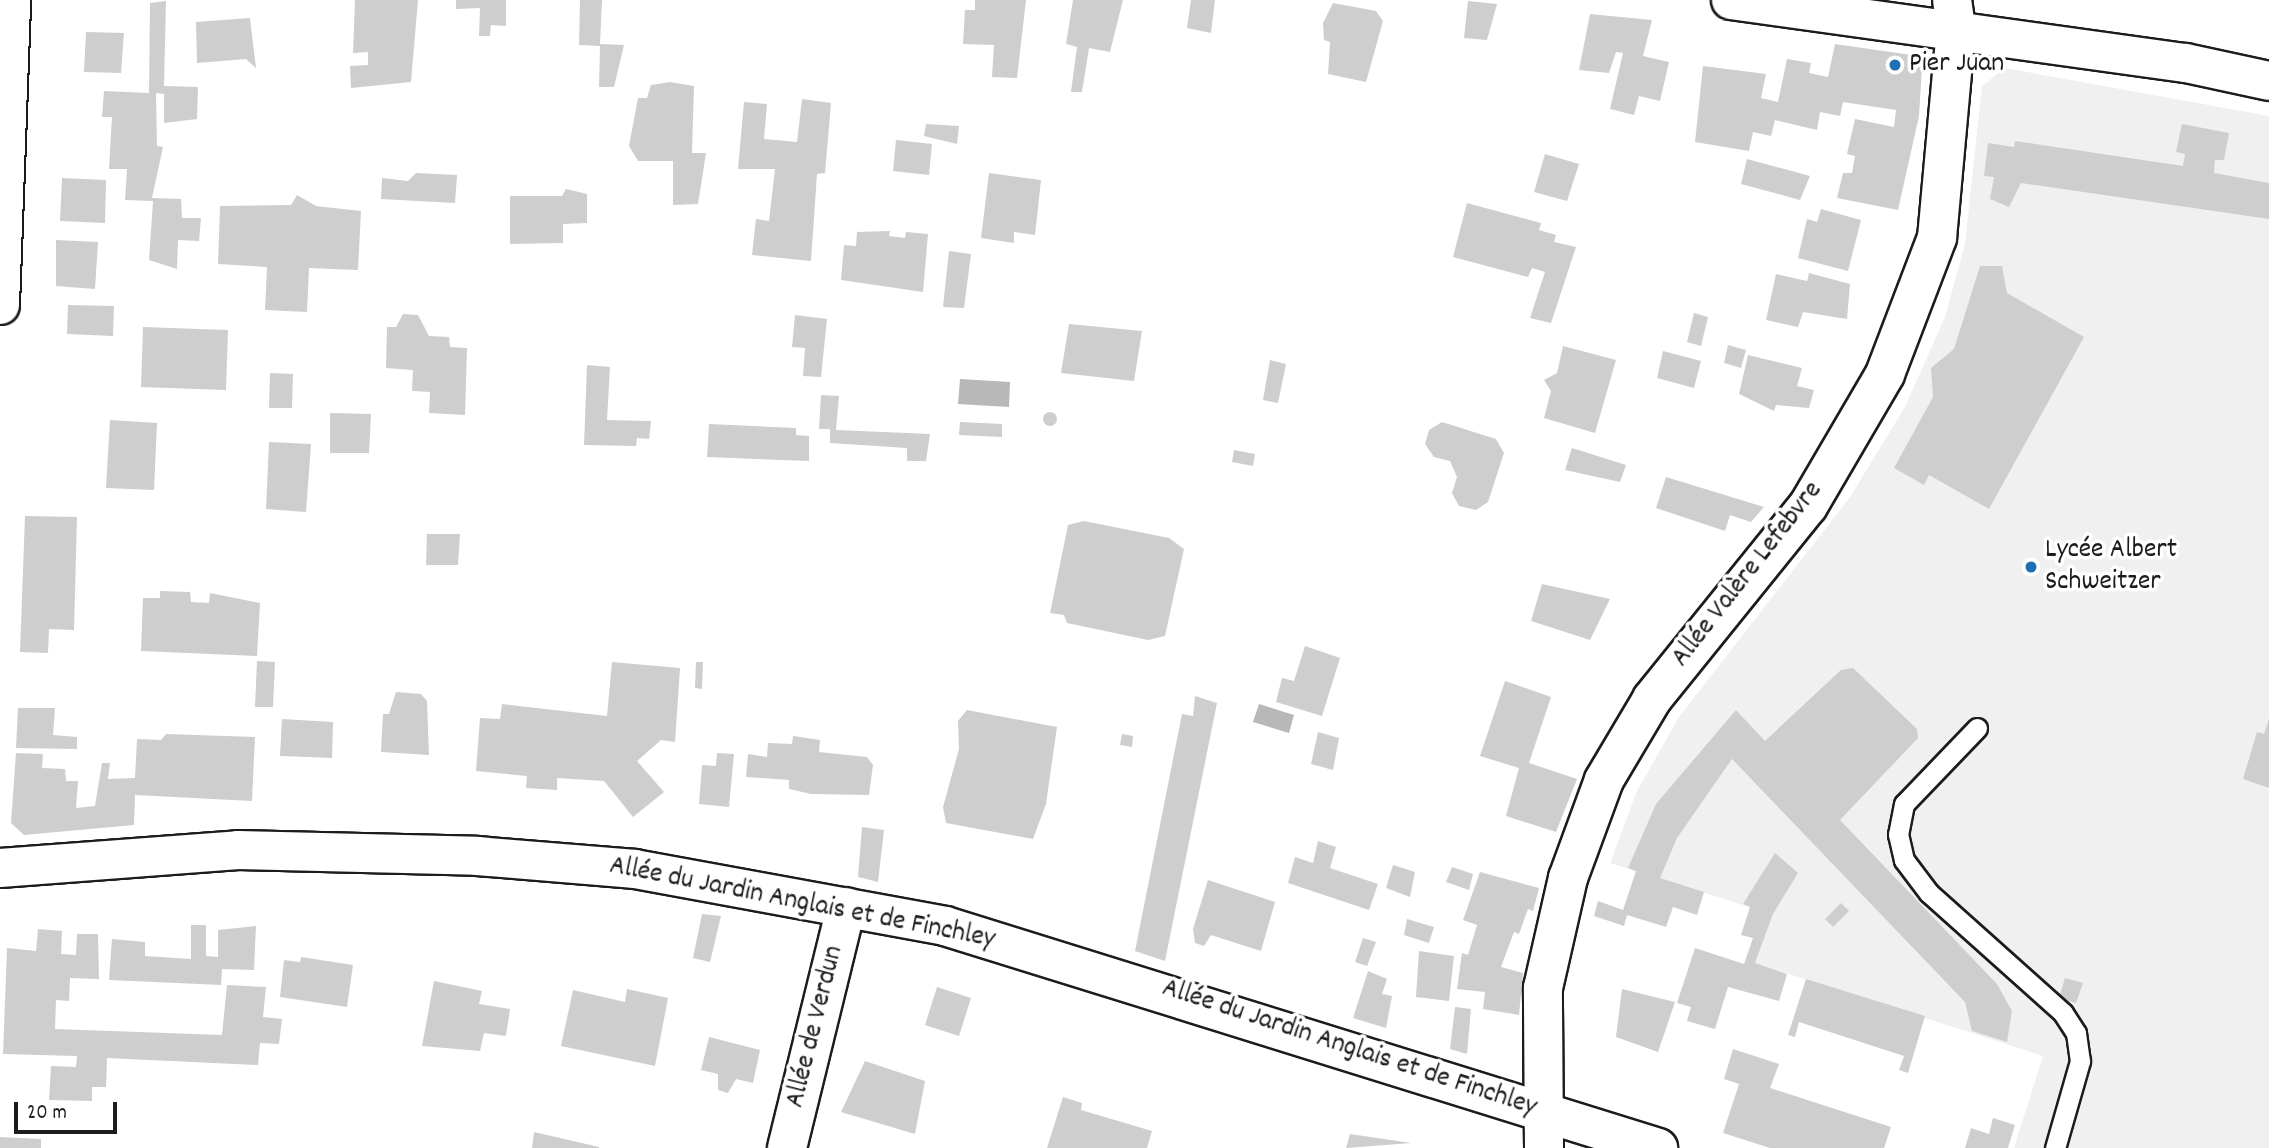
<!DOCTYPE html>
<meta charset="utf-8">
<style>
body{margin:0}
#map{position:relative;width:2269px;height:1148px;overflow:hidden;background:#fff;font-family:Dekko,sans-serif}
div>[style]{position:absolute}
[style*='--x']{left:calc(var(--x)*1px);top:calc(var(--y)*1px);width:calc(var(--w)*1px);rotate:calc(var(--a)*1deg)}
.built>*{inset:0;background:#f0f0f0}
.water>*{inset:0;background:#b8b8b8}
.building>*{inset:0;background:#cecece}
.round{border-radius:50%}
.roads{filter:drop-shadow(2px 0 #1c1c1c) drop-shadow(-2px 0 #1c1c1c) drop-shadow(0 2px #1c1c1c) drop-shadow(0 -2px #1c1c1c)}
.service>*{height:19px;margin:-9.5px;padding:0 9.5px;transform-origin:9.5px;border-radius:9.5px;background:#fff}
.minor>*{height:38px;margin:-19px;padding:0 19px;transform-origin:19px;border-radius:19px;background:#fff}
.tertiary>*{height:38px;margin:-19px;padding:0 19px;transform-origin:19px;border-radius:19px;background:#fff}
.dots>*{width:19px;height:19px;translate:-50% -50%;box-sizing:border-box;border:4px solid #fff;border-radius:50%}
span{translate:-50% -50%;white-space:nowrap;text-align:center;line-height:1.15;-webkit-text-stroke:7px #fff;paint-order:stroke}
.poi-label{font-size:28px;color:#1c1c1c}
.left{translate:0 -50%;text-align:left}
.street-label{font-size:28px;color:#1c1c1c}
.scale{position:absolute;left:14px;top:1102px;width:103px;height:32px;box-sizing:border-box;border:4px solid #1c1c1c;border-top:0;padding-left:9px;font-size:21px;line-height:24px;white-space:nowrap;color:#1c1c1c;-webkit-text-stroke:5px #fff;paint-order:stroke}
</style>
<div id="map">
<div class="built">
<i style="clip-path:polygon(2005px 68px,2269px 116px,2269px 1148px,2014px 1148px,2043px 1056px,1755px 963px,1772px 914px,1610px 863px,1637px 791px,1679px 717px,1850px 497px,1905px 407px,1945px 317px,1965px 244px,1982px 86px)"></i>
</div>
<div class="water">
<i style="clip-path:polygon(960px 379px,1010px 382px,1009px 407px,958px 404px)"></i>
<i style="clip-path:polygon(1259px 704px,1294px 715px,1289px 733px,1253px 722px)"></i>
</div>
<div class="building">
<i style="clip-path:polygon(355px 0,418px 0,411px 82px,351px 88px,350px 66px,368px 65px,368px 52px,353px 53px)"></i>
<i style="clip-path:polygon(456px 0,506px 0,506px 26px,491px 25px,490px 36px,479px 36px,480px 8px,456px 9px)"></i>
<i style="clip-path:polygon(580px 0,602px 0,600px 44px,624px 45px,614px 87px,599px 87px,600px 46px,579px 45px)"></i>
<i style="clip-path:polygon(975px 0,1026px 0,1017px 78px,992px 77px,994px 45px,963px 44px,965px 10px,975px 10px)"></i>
<i style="clip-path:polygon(1073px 0,1123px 0,1110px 52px,1089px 48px,1082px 92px,1071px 92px,1077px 47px,1066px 44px)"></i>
<i style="clip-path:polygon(1191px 0,1215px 0,1211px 33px,1187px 28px)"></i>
<i style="clip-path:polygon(166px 1px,164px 86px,198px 87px,197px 119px,164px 123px,164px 94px,156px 93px,157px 146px,163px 147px,152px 198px,181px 199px,182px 218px,201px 218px,199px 241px,178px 240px,177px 269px,149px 260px,153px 201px,125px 200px,127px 169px,109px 169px,112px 117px,102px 117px,104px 91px,149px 93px,150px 3px)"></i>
<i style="clip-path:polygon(1468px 1px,1497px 4px,1487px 40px,1464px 38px)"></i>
<i style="clip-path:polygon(1333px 3px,1376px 11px,1383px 21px,1366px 82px,1328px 74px,1330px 42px,1324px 40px,1323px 23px)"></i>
<i style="clip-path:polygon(1590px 14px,1652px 20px,1643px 56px,1669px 62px,1660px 101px,1639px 96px,1634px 115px,1610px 109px,1623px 53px,1616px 52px,1609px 73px,1579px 70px)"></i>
<i style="clip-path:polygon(250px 18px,256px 68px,246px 59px,197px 63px,196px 22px)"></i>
<i style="clip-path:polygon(86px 32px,124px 33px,121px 73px,84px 72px)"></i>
<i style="clip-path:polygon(1835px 44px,1912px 55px,1922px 67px,1919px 116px,1898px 210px,1837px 198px,1843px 173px,1852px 173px,1855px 156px,1847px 154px,1855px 119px,1894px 127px,1896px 110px,1843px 102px,1840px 116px,1820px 112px,1817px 130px,1775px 120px,1771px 136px,1753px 132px,1749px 151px,1695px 142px,1703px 66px,1766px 74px,1761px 98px,1778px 102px,1787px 59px,1811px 63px,1809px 73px,1828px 77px)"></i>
<i style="clip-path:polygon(670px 82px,694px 86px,692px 153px,706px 153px,698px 204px,673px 205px,673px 161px,638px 161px,629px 146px,638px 98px,647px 98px,651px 85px)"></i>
<i style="clip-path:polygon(802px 99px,831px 103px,825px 173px,817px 174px,811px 261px,752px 255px,756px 219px,769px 221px,775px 169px,738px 169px,744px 102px,767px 104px,764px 139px,797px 142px)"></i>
<i style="clip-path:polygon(926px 124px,959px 126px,957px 144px,924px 136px)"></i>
<i style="clip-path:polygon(2182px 124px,2229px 133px,2224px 160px,2215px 160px,2214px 173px,2269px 183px,2269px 219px,2021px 183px,2009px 207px,1990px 199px,1994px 177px,1984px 176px,1988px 143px,2014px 147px,2015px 141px,2183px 166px,2185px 154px,2176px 152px)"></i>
<i style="clip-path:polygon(896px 140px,932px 144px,929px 175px,893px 171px)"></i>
<i style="clip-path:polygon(1545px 154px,1579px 164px,1567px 201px,1534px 192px)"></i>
<i style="clip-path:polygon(1747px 159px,1810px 176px,1800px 200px,1741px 184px)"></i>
<i style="clip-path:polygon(416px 173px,457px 175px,455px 203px,381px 199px,382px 178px,408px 181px)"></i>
<i style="clip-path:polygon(989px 173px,1041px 180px,1035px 235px,1014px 232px,1014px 243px,981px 238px)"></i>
<i style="clip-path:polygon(62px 178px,106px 180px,105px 223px,60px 221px)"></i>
<i style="clip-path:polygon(566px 189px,587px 194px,587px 223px,563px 224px,563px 243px,510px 244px,510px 196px,562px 196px)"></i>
<i style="clip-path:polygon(297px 195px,316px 206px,361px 211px,358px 270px,309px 268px,307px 312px,265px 310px,267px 267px,218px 264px,220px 206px,291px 205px)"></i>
<i style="clip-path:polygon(1467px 203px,1541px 223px,1539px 230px,1556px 235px,1554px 242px,1576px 247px,1551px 323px,1530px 318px,1545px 272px,1532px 268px,1528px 277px,1453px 257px)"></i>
<i style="clip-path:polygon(1821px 209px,1861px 220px,1848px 271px,1798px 258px,1807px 219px,1817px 222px)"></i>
<i style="clip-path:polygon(890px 231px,889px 236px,905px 238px,906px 232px,928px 234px,923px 292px,841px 280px,844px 245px,856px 246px,857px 232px)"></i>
<i style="clip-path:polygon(56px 240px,98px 242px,95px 289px,56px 286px)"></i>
<i style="clip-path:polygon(949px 251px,971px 254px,964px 308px,943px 307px)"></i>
<i style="clip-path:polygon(1980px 266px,2002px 266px,2007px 293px,2084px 337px,1989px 509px,1929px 475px,1924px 485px,1894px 468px,1933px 397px,1931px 368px,1954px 349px)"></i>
<i style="clip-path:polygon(1809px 273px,1850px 284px,1847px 319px,1803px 312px,1798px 327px,1766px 320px,1776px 274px,1807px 281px)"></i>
<i style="clip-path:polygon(68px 305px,114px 306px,113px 336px,67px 334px)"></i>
<i style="clip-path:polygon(1694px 313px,1708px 317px,1701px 346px,1687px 342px)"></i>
<i style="clip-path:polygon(403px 314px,418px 315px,429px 336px,449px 337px,450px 347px,467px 348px,465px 415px,429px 413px,430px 392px,412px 391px,413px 370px,386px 368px,387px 327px,396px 327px)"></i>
<i style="clip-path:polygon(795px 315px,827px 319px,821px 377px,803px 376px,805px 348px,792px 347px)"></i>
<i style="clip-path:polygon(1069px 324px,1142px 331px,1134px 381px,1061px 373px)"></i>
<i style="clip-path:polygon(143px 327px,228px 330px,226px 390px,141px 387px)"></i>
<i style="clip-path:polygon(1728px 345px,1746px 350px,1741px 368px,1724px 363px)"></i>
<i style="clip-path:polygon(1563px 346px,1616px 360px,1595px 433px,1544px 418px,1551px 391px,1544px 380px,1557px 373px)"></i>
<i style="clip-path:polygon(1663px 351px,1701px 361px,1694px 388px,1657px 378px)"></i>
<i style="clip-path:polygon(1748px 355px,1802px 368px,1797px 386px,1814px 390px,1809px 408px,1776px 405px,1774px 411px,1739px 394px)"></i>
<i style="clip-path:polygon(1270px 360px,1286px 364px,1278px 403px,1263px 400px)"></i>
<i style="clip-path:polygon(587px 365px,610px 367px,607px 420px,651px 421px,649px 439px,637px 438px,636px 446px,584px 445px)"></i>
<i style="clip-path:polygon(270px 373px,293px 374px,292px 408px,269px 408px)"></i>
<i style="clip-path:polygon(821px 395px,839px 396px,836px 430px,930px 434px,926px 461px,907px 461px,907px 448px,830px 443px,830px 429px,819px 429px)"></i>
<i class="round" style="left:1043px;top:412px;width:14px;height:14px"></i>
<i style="clip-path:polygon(330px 413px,371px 414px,369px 453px,330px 453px)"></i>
<i style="clip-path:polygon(110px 420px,157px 423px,154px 490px,106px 488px)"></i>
<i style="clip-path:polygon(960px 422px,1002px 424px,1002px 437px,959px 435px)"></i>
<i style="clip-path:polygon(1442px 422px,1496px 439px,1504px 453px,1488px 502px,1476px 510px,1459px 506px,1452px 493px,1457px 477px,1450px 461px,1434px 457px,1425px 444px,1429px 430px)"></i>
<i style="clip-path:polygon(709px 424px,796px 428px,796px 435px,809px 436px,809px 461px,707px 457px)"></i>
<i style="clip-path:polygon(269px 442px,311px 444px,306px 512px,266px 509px)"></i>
<i style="clip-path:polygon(1572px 448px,1626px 465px,1620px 482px,1565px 470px)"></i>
<i style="clip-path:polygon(1234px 450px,1255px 454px,1253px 466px,1232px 462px)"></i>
<i style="clip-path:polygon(1666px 477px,1764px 507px,1751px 522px,1730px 515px,1725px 531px,1656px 508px)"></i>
<i style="clip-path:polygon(25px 516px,77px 517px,74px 630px,49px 629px,48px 653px,20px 652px)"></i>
<i style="clip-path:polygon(1084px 521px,1169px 538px,1184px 549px,1165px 636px,1148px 640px,1067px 623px,1064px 615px,1050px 613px,1068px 525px)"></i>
<i style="clip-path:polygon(427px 534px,460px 534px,458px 565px,426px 565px)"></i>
<i style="clip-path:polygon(1542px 584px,1610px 599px,1590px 640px,1531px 621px)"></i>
<i style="clip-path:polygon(160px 591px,190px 592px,191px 602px,209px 603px,210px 593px,260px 603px,257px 656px,141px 651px,143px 598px,160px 598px)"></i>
<i style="clip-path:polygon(1305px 646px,1340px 658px,1322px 716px,1276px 702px,1282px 678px,1294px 681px)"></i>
<i style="clip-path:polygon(257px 661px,275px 662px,273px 707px,255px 707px)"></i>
<i style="clip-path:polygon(612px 662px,680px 668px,675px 742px,661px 740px,637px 761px,664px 792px,633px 817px,604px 781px,557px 778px,557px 790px,526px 788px,527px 776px,476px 771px,480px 718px,500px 719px,502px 704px,607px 716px)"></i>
<i style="clip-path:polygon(696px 662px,703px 662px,702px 689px,695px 688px)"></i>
<i style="clip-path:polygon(1853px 668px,1917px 729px,1918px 738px,1840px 820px,1997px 984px,2012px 1011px,2007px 1042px,1972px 1031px,1965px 1002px,1732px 759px,1677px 838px,1660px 878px,1704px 892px,1697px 915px,1673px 907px,1666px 927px,1627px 915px,1624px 926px,1594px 916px,1598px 901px,1623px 910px,1636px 871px,1628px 868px,1656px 804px,1736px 710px,1765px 741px,1841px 670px)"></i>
<i style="clip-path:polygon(1505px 681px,1551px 697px,1529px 763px,1577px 779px,1556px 832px,1506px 816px,1519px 768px,1480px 756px)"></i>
<i style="clip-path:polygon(396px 692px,421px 694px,427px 701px,429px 755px,381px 752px,383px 714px,389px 714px)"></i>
<i style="clip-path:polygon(1195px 696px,1217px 703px,1165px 961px,1135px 951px,1182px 714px,1193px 716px)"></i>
<i style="clip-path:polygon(18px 708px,55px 708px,53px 735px,77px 737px,77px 749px,16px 748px)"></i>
<i style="clip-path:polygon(967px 710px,1057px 727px,1046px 804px,1033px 839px,946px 823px,943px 807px,959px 749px,958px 721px)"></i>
<i style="clip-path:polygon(282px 719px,333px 722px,332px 758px,280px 756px)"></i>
<i style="clip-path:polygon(2269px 719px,2269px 788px,2243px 779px,2257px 732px,2264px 734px)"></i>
<i style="clip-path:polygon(1318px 732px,1339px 738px,1333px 770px,1311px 764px)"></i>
<i style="clip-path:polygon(166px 734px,255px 737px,252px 801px,135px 795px,134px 825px,24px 835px,11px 823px,16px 753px,43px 754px,42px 768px,65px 769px,66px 781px,78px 781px,76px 808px,95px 806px,102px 763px,110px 763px,108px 779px,135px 778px,137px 739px,161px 740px)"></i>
<i style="clip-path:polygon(1122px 734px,1133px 736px,1132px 747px,1120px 745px)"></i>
<i style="clip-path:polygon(793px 736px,820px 740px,819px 752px,867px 757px,873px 765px,869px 795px,811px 794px,789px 789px,789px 780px,746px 777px,748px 754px,767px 757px,768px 743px,792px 744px)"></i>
<i style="clip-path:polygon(717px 753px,734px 754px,729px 807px,699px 804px,702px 765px,716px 766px)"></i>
<i style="clip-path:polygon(862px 827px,884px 830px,878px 882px,858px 877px)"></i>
<i style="clip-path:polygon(1318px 841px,1336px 847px,1330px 868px,1378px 884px,1369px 910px,1288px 883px,1295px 857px,1313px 863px)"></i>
<i style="clip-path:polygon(1775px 853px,1798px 873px,1773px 914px,1755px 963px,1787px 974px,1779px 1001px,1728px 987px,1715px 1029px,1687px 1021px,1691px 1007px,1677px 1003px,1695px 948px,1744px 964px,1753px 938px,1741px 935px,1750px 907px,1743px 904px)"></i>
<i style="clip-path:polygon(1393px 865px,1415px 872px,1410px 897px,1386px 888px)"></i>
<i style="clip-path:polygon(1452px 867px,1473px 874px,1469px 890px,1446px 882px)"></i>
<i style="clip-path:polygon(1480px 872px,1539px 888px,1533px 911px,1528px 909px,1519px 934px,1514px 932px,1501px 967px,1523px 973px,1519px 1015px,1483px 1009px,1485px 992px,1457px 989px,1462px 953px,1468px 955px,1477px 925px,1463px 920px)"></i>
<i style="clip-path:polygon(1208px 880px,1275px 902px,1261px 951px,1211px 935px,1204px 946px,1195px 943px,1193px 929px)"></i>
<i style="clip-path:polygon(1841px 903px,1849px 911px,1833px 927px,1825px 919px)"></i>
<i style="clip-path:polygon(702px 914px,721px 916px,710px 962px,693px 958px)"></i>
<i style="clip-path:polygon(1407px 919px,1434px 927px,1429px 943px,1404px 935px)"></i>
<i style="clip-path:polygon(191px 925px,206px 925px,206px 956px,218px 957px,218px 930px,256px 926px,254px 970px,222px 969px,221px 985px,109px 980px,112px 939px,145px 942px,145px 956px,191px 959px)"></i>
<i style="clip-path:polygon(38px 929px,62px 931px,61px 954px,76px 955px,77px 934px,98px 934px,99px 979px,70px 978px,69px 1001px,56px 1000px,55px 1029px,222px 1035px,227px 985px,266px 987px,263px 1017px,282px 1019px,279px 1044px,260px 1043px,258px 1065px,107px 1058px,106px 1087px,92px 1087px,92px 1101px,49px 1100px,51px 1066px,76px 1067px,77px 1056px,3px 1054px,7px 948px,36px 951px)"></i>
<i style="clip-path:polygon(1363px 938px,1376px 942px,1367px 966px,1355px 962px)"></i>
<i style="clip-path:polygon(1419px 951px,1454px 956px,1449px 1001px,1416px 997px)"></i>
<i style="clip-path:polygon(301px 957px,353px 965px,347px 1007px,280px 997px,284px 960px,300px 962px)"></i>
<i style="clip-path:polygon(1368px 971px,1387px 979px,1382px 994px,1392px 996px,1386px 1028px,1353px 1018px)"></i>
<i style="clip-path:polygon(2065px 978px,2083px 983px,2076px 1003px,2059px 998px)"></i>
<i style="clip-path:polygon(1806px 979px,1925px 1016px,1908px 1073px,1899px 1070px,1904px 1056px,1799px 1022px,1795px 1037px,1788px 1035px)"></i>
<i style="clip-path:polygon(434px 981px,482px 991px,479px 1004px,510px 1009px,506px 1036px,484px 1033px,480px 1051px,422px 1046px)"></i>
<i style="clip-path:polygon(937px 987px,971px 998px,959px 1036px,925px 1025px)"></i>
<i style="clip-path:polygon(627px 989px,668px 998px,655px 1066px,561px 1046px,573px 990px,625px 1002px)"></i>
<i style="clip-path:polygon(1622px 989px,1675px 1002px,1658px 1052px,1616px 1037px)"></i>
<i style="clip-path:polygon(1455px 1007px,1471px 1009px,1467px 1054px,1450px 1049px)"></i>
<i style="clip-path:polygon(709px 1037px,760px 1050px,753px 1083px,736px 1079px,728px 1093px,718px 1090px,718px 1074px,701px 1070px)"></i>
<i style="clip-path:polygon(1733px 1049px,1779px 1064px,1770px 1088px,1891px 1127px,1884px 1148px,1770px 1148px,1723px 1133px,1739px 1084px,1724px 1079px)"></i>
<i style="clip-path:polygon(865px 1061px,925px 1081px,915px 1134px,841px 1112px)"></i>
<i style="clip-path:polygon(1063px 1097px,1082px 1103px,1081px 1110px,1152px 1131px,1147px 1148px,1047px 1148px)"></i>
<i style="clip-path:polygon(1993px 1118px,2015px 1125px,2008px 1148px,1965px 1148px,1971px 1128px,1989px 1134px)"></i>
<i style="clip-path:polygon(534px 1132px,599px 1147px,599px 1148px,532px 1148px)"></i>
<i style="clip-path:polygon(1350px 1134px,1391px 1140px,1412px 1143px,1346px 1148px)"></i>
<i style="clip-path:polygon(0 1137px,41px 1139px,41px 1148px,0 1148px)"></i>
</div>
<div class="roads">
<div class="service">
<i style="--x:1977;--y:728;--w:105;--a:133.8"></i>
<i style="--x:1904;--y:804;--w:31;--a:101"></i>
<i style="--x:1898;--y:834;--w:27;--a:77"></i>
<i style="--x:1904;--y:860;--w:41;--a:52.9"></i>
<i style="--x:1929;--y:893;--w:180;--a:41.8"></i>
<i style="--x:2063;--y:1013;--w:24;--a:57"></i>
<i style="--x:2076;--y:1033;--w:28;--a:82"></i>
<i style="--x:2080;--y:1061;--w:91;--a:106"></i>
</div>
<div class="minor">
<i style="--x:0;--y:305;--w:305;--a:-87.9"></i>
<i style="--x:0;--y:868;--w:239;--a:-4.3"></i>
<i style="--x:238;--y:850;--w:239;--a:1.4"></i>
<i style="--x:477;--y:856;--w:159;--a:4.7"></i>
<i style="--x:635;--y:869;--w:315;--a:10.4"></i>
<i style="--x:945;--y:926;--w:747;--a:17.29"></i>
<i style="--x:787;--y:1148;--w:248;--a:-76.2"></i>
<i style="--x:1544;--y:1148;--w:160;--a:-90.4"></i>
<i style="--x:1543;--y:988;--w:113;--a:-77.2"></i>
<i style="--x:1568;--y:878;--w:104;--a:-69.8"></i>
<i style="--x:1604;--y:780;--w:94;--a:-59.3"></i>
<i style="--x:1652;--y:699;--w:248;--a:-51.1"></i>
<i style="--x:1808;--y:506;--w:153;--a:-59.7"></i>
<i style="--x:1885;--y:374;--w:146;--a:-69.1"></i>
<i style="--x:1937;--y:238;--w:211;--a:-84.8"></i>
<i style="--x:1956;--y:28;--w:28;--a:-98"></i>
</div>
<div class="tertiary">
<i style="--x:1731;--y:0;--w:459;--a:7.9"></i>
<i style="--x:2186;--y:63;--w:85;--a:12.2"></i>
</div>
</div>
<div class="dots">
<i style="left:1895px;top:65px;background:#1f6fb2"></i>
<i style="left:2031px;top:567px;background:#1f6fb2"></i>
</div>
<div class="poi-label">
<span class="left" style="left:1909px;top:65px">Pier Juan</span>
<span class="left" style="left:2045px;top:567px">Lycée Albert<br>Schweitzer</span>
</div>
<div class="street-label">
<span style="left:1748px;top:575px;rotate:-52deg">Allée Valère Lefebvre</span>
<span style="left:802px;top:904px;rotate:11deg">Allée du Jardin Anglais et de Finchley</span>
<span style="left:816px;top:1027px;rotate:-76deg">Allée de Verdun</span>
<span style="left:1349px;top:1049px;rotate:18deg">Allée du Jardin Anglais et de Finchley</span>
</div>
<div class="scale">20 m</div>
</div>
